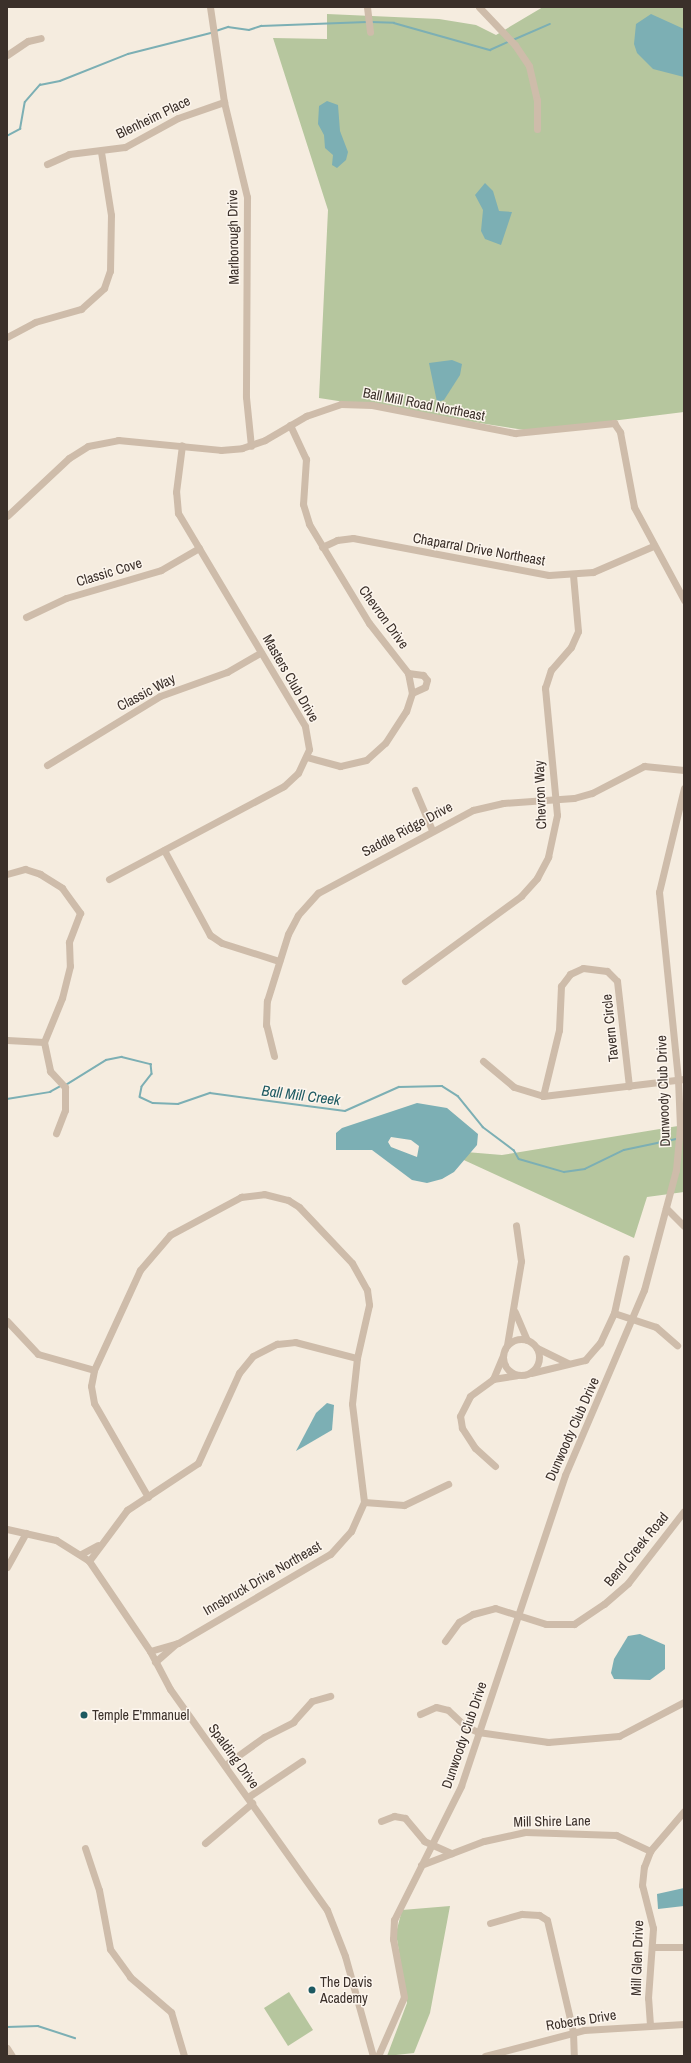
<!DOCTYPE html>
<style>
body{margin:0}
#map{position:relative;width:691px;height:2063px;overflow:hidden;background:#f5ecdf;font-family:"Archivo Narrow",sans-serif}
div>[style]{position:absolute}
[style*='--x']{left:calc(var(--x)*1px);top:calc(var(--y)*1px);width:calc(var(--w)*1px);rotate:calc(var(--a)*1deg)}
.green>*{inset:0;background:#b6c69e}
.water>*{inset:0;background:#7cafb4}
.stream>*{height:1.5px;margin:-0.75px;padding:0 0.75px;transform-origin:0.75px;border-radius:0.75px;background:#7cafb4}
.minor>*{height:7px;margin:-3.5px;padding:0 3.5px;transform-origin:3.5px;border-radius:3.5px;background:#cebcaa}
.minor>.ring{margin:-3.5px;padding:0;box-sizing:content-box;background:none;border:7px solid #cebcaa;border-radius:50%}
.dots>*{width:11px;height:11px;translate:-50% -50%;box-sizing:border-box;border:2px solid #fcf5ed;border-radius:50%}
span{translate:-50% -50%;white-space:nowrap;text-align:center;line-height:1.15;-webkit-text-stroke:3px #fcf5ed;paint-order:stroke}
.street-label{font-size:14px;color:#3b302a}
.poi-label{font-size:14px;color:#3b302a}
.left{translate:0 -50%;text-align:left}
.water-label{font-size:15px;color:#1c5961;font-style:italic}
.frame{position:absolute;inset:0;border:8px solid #3b302a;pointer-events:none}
</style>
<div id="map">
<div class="green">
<i style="clip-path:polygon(543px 7px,684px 7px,684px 412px,531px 431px,319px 398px,328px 210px,273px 38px,327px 39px,327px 14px,439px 19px,476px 25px,496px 35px)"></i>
<i style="clip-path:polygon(684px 1125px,684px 1192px,647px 1197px,634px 1238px,442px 1150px,502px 1155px)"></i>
<i style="clip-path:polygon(450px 1906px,430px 2013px,414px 2053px,387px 2056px,407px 2003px,396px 1933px,402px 1910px)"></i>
<i style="clip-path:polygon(289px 1992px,313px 2030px,288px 2046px,264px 2008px)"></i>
</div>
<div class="water">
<i style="clip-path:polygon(651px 14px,684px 29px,684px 77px,653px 69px,637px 53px,634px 44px,636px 24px)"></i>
<i style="clip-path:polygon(327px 101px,338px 105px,340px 131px,348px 152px,346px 160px,337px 168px,332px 165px,333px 155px,325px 148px,324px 135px,318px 124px,319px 106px)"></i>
<i style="clip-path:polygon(485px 183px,493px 191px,499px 211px,512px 212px,501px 245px,485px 239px,481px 231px,483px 210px,475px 195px)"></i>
<i style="clip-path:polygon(452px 360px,462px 364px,460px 375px,444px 400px,437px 402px,429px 363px)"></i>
<i style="clip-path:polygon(evenodd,417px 1103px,447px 1108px,478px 1134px,477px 1145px,454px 1172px,442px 1179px,427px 1183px,412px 1180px,372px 1150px,336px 1150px,336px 1133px,342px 1128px,417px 1103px,391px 1137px,411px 1140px,419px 1146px,417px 1157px,391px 1147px,388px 1142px,391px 1137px)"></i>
<i style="clip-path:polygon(327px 1403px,334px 1405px,332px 1430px,296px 1451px,316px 1413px)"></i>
<i style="clip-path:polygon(640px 1634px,665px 1645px,665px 1669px,650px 1680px,614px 1679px,611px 1673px,614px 1659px,628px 1636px)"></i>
<i style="clip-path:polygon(684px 1888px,684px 1906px,658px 1909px,657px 1894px)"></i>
</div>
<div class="stream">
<i style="--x:371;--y:22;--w:23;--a:2"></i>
<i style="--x:394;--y:23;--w:100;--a:15.7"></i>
<i style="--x:490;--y:50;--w:20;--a:-24"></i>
<i style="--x:216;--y:31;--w:13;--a:-18"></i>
<i style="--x:228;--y:27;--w:21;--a:8"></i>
<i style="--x:249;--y:30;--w:13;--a:-18"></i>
<i style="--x:261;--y:26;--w:106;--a:-2.2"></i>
<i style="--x:513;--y:40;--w:40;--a:-23.4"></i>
<i style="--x:7;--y:136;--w:15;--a:-28"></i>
<i style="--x:20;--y:129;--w:27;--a:-80"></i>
<i style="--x:25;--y:102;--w:23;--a:-49"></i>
<i style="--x:40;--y:85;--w:20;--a:-11"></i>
<i style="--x:60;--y:81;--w:73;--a:-21.7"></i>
<i style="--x:128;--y:54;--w:86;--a:-14.2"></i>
<i style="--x:66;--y:1085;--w:47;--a:-32"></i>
<i style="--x:106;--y:1060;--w:16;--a:-11"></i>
<i style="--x:122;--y:1057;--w:30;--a:14"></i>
<i style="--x:151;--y:1064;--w:10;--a:84"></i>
<i style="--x:152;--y:1074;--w:16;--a:128"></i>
<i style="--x:142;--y:1087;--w:10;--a:101"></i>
<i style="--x:140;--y:1097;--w:14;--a:25"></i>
<i style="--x:153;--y:1103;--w:25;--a:2"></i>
<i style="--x:178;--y:1104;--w:34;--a:-19"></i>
<i style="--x:210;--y:1093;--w:136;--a:7.6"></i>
<i style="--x:345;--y:1111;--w:59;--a:-24"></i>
<i style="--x:399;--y:1087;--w:43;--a:-1.3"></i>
<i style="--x:442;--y:1086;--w:19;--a:32"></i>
<i style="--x:458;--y:1096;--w:40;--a:51"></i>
<i style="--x:483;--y:1127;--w:39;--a:37"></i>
<i style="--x:514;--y:1150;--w:10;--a:61"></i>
<i style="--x:519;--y:1159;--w:47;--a:16.1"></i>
<i style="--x:564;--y:1172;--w:21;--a:-8"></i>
<i style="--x:585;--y:1169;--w:43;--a:-26"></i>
<i style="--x:624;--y:1150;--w:53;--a:-11.9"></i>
<i style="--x:7;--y:1099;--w:44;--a:-9.2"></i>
<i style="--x:50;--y:1092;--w:13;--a:-29"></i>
<i style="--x:7;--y:2027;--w:31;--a:-2"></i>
<i style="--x:38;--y:2026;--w:39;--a:18"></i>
</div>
<div class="minor">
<i style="--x:210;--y:7;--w:96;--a:81.6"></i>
<i style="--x:224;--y:102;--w:98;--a:76.4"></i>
<i style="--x:247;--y:197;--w:200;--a:90.3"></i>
<i style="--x:246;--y:397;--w:49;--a:84.2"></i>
<i style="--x:367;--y:7;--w:25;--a:83"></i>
<i style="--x:479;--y:7;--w:52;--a:46.5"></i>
<i style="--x:515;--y:45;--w:25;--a:56"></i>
<i style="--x:529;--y:66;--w:35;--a:77"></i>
<i style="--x:537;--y:100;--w:29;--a:90"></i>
<i style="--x:7;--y:55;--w:25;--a:-34"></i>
<i style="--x:28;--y:41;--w:13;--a:-13"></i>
<i style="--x:47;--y:164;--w:24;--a:-24"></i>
<i style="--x:69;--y:154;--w:56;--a:-7.1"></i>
<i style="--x:125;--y:147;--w:60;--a:-28.7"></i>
<i style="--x:178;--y:118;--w:49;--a:-19.2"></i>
<i style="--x:7;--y:337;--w:32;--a:-28"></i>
<i style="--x:35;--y:322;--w:48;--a:-15.8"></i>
<i style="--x:81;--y:309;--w:31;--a:-42"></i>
<i style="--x:104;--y:288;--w:18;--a:-71"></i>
<i style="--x:110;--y:271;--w:56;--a:-89"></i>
<i style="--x:111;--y:215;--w:64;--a:-99"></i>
<i style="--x:290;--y:425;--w:38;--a:65"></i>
<i style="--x:306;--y:459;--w:45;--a:93.8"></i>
<i style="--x:303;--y:504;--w:21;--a:73"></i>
<i style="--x:309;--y:524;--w:116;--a:58.8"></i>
<i style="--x:369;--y:623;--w:63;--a:52"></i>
<i style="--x:408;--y:673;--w:20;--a:79"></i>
<i style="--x:412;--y:693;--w:19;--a:108"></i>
<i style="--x:406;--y:711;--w:38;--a:123"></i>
<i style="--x:385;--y:743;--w:25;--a:138"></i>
<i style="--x:366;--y:760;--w:27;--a:167"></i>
<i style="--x:340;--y:766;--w:34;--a:-165"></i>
<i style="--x:7;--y:516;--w:85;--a:-43.1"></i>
<i style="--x:69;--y:458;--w:22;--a:-32"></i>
<i style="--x:88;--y:446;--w:31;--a:-11"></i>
<i style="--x:118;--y:440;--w:103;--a:5.5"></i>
<i style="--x:221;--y:450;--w:21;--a:-5"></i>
<i style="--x:242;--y:448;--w:24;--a:-19"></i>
<i style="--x:265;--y:440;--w:48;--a:-30.3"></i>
<i style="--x:306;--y:416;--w:37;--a:-19"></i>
<i style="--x:341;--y:404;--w:31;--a:2"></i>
<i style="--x:372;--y:405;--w:146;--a:11.1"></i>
<i style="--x:515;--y:433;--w:100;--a:-5.8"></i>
<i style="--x:614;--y:423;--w:11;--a:56"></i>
<i style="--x:620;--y:432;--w:76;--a:79.4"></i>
<i style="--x:634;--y:507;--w:106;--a:61.7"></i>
<i style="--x:322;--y:547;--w:17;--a:-25"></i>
<i style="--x:337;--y:540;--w:16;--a:-7"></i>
<i style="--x:353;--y:538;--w:199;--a:10.7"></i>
<i style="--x:549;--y:575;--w:44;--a:-3.9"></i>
<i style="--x:593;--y:572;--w:65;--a:-23.4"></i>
<i style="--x:26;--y:617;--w:44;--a:-25.4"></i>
<i style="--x:66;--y:598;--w:99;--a:-16.4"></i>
<i style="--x:161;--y:570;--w:44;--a:-30.1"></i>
<i style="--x:408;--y:673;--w:15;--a:8"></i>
<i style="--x:423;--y:675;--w:6;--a:51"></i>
<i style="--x:427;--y:680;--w:7;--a:106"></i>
<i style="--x:425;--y:687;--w:14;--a:155"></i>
<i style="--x:47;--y:765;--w:132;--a:-31.4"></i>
<i style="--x:160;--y:696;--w:71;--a:-19.7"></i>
<i style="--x:227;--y:672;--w:39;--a:-30"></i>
<i style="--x:415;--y:790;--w:43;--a:67"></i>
<i style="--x:164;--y:850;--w:97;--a:61.6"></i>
<i style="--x:210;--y:935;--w:14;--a:34"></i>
<i style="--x:222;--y:943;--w:60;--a:17.5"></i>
<i style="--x:7;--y:874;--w:19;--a:-16"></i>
<i style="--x:25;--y:869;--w:16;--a:18"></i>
<i style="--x:40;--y:874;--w:26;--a:32"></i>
<i style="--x:62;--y:888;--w:31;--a:54"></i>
<i style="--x:80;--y:913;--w:31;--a:111"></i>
<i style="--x:69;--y:942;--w:24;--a:88"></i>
<i style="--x:70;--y:966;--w:33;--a:104"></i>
<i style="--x:62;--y:998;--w:48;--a:112.2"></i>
<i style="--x:109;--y:879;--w:198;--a:-28"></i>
<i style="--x:284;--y:786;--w:19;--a:-43"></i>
<i style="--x:298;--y:773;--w:26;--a:-65"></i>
<i style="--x:309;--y:749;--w:23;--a:-100"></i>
<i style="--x:305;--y:726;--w:248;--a:-120.8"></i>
<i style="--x:178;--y:513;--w:21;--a:-95"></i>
<i style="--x:176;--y:492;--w:47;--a:-82.7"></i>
<i style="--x:405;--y:981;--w:144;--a:-36.2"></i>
<i style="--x:521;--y:896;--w:24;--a:-48"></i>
<i style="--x:537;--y:878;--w:24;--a:-62"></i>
<i style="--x:548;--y:857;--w:43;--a:-77.9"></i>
<i style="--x:557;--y:815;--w:128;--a:-95.4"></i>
<i style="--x:545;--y:688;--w:19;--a:-72"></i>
<i style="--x:551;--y:670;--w:30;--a:-49"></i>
<i style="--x:571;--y:647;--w:17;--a:-66"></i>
<i style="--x:578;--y:631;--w:56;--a:-95.1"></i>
<i style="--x:7;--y:1040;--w:37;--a:3"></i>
<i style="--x:44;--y:1042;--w:30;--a:78"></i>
<i style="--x:50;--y:1071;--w:22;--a:47"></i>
<i style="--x:65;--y:1087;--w:23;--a:90"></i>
<i style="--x:65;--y:1110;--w:25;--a:111"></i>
<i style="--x:274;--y:1056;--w:32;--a:-104"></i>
<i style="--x:266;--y:1025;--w:24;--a:-88"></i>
<i style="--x:267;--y:1001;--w:70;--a:-72.6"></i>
<i style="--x:288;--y:934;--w:21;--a:-62"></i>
<i style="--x:298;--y:915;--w:30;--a:-48"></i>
<i style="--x:318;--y:893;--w:176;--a:-28.2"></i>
<i style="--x:473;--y:810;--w:31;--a:-13"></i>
<i style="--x:503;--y:803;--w:71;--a:-4"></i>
<i style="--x:574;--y:798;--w:19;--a:-16"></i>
<i style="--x:592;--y:793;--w:59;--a:-27.4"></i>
<i style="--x:644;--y:766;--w:40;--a:5.7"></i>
<i style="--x:483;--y:1061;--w:40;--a:40"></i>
<i style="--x:514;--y:1087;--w:30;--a:17"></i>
<i style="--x:543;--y:1096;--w:142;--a:-6.9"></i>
<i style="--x:543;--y:1096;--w:68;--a:-76.4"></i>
<i style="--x:559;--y:1030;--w:44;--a:-87.4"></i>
<i style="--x:561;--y:986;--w:15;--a:-53"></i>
<i style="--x:570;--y:974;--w:14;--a:-25"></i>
<i style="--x:583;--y:968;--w:24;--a:7"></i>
<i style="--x:607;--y:971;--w:14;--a:45"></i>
<i style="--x:617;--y:981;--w:106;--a:83.5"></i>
<i style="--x:666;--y:1208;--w:25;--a:45"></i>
<i style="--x:515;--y:1312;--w:30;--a:67"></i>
<i style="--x:614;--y:1313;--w:56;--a:-77.7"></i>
<i style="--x:7;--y:1321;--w:45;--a:46.8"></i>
<i style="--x:38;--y:1354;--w:58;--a:15.9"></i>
<i class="ring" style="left:503px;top:1339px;width:29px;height:29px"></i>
<i style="--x:507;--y:1345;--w:85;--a:-80.5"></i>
<i style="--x:521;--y:1261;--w:36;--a:-98"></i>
<i style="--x:537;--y:1348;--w:34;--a:26"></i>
<i style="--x:531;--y:1373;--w:56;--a:-13.5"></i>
<i style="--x:585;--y:1360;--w:23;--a:-49"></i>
<i style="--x:600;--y:1343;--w:33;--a:-65"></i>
<i style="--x:614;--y:1313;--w:44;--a:18.4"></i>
<i style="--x:656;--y:1327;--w:28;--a:41"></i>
<i style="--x:493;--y:1379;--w:25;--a:-67"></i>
<i style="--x:495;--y:1466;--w:27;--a:-138"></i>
<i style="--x:475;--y:1448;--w:24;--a:-123"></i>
<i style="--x:462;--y:1428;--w:12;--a:-99"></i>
<i style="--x:460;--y:1416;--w:22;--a:-63"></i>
<i style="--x:470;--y:1396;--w:29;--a:-36"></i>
<i style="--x:493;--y:1379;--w:24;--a:-9"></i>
<i style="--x:148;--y:1497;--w:108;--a:-119.9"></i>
<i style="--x:94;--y:1403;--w:17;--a:-100"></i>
<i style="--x:91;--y:1386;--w:16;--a:-79"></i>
<i style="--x:94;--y:1370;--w:110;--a:-65.3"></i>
<i style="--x:140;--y:1270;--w:46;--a:-49.4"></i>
<i style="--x:170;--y:1235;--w:81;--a:-28.2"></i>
<i style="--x:241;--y:1197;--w:23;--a:-7"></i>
<i style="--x:264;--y:1194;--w:25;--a:14"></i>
<i style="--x:288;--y:1200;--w:13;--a:32"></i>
<i style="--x:299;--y:1207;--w:77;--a:46.6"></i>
<i style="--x:352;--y:1263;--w:31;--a:61"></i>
<i style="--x:367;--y:1290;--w:15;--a:82"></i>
<i style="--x:369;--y:1305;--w:54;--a:102.8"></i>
<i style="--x:357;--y:1358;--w:46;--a:96.2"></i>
<i style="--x:352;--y:1404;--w:99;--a:83"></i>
<i style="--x:364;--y:1502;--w:32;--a:114"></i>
<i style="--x:351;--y:1531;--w:31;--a:132"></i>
<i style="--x:330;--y:1554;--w:176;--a:149.6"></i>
<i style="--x:178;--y:1643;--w:29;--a:164"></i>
<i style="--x:364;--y:1502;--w:40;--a:4.3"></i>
<i style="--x:404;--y:1505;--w:49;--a:-25.5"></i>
<i style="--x:7;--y:1529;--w:50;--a:12.7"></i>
<i style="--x:56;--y:1540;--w:39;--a:32"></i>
<i style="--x:89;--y:1561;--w:109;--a:55.9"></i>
<i style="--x:150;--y:1651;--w:43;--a:62.2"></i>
<i style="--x:170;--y:1689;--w:271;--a:54.6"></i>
<i style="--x:327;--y:1910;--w:49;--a:68.6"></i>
<i style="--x:345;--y:1956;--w:104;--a:74.4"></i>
<i style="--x:81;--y:1554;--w:19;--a:-28"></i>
<i style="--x:89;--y:1561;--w:64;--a:-53.3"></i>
<i style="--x:127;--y:1510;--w:85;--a:-33.5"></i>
<i style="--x:198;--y:1463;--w:99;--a:-65.5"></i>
<i style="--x:239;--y:1373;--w:22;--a:-51"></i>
<i style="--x:253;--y:1356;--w:27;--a:-27"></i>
<i style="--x:277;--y:1344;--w:18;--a:-6"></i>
<i style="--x:295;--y:1342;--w:64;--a:14.5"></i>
<i style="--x:7;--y:1567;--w:39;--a:-61"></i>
<i style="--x:445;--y:1641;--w:24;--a:-54"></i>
<i style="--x:459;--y:1622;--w:16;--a:-30"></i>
<i style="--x:473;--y:1614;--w:23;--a:-15"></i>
<i style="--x:495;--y:1608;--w:53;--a:17.4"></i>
<i style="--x:546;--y:1624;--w:28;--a:0"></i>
<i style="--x:574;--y:1624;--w:36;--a:-34"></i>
<i style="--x:604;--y:1604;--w:32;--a:-41"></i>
<i style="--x:628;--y:1583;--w:91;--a:-52.1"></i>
<i style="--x:155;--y:1662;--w:28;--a:-41"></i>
<i style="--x:420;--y:1714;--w:17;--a:-24"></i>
<i style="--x:436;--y:1707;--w:12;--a:14"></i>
<i style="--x:448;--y:1710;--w:23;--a:43"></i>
<i style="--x:465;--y:1726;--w:14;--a:25"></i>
<i style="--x:478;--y:1732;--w:71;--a:8.1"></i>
<i style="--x:548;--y:1742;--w:71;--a:-4.8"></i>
<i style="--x:619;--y:1736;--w:73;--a:-27.6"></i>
<i style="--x:225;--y:1765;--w:48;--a:-35.7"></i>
<i style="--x:264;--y:1737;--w:33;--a:-27"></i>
<i style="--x:293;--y:1722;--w:28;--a:-48"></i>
<i style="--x:312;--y:1701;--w:19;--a:-16"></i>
<i style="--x:248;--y:1797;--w:65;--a:-33.7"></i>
<i style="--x:381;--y:1821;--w:14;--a:-21"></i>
<i style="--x:394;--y:1816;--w:11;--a:10"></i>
<i style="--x:405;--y:1818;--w:30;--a:50"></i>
<i style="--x:424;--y:1841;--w:30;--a:24"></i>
<i style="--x:205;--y:1843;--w:62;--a:-40.4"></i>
<i style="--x:85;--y:1848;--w:44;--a:71.6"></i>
<i style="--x:99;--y:1890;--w:60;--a:79.4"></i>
<i style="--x:110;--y:1949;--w:34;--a:54"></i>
<i style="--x:130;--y:1977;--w:54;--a:40.5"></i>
<i style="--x:171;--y:2012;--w:46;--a:73.5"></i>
<i style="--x:421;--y:1865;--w:67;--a:-20.9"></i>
<i style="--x:484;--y:1841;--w:42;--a:-12.4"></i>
<i style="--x:525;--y:1832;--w:91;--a:1.9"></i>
<i style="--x:616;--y:1835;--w:38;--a:25"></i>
<i style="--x:490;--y:1923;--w:33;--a:-16"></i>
<i style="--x:522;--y:1914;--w:17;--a:3"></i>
<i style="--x:539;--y:1915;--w:9;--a:32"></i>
<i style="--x:547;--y:1920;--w:115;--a:76.9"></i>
<i style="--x:573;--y:2032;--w:24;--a:88"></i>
<i style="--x:652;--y:1947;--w:32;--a:0"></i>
<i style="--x:650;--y:2025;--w:27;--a:-94"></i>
<i style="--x:648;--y:1998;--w:70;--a:-85.9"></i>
<i style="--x:653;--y:1928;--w:44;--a:-104.3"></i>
<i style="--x:642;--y:1885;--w:18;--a:-84"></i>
<i style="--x:644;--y:1867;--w:17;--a:-69"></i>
<i style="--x:650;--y:1851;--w:52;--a:-49.6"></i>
<i style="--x:7;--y:2048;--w:9;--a:58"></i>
<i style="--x:378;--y:2056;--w:64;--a:-66.2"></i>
<i style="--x:404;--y:1997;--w:59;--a:-100.7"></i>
<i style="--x:393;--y:1939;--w:19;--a:-87"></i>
<i style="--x:394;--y:1920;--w:150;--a:-63.4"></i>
<i style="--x:461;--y:1786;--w:328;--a:-71.5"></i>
<i style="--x:565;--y:1475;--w:201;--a:-66.9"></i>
<i style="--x:644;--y:1290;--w:124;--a:-75.1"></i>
<i style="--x:676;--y:1170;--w:43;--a:-84.7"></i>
<i style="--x:680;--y:1127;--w:48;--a:-92.4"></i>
<i style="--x:678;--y:1079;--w:188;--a:-95.8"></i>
<i style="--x:659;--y:892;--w:107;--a:-76.5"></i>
<i style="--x:485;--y:2056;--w:102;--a:-14.7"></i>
<i style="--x:584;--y:2030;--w:100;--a:-3.4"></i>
</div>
<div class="dots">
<i style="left:84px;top:1715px;background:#1c5961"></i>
<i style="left:312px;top:1990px;background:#1c5961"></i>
</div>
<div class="street-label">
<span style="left:153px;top:117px;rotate:-26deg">Blenheim Place</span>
<span style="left:233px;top:237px;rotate:-91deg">Marlborough Drive</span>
<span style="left:424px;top:404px;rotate:11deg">Ball Mill Road Northeast</span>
<span style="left:479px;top:549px;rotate:10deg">Chaparral Drive Northeast</span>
<span style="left:109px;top:572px;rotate:-17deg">Classic Cove</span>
<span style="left:384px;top:617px;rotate:54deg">Chevron Drive</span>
<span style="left:291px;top:678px;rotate:60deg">Masters Club Drive</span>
<span style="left:146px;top:692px;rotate:-28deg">Classic Way</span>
<span style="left:540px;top:795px;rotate:-92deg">Chevron Way</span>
<span style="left:407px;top:829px;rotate:-28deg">Saddle Ridge Drive</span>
<span style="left:610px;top:1028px;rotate:-96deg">Tavern Circle</span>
<span style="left:663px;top:1091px;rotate:-92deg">Dunwoody Club Drive</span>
<span style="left:572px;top:1429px;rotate:-66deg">Dunwoody Club Drive</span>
<span style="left:636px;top:1549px;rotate:-50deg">Bend Creek Road</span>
<span style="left:262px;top:1578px;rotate:-30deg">Innsbruck Drive Northeast</span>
<span style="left:464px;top:1735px;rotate:-71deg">Dunwoody Club Drive</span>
<span style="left:234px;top:1756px;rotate:54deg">Spalding Drive</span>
<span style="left:552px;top:1821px;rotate:-1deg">Mill Shire Lane</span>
<span style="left:637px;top:1958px;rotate:-88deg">Mill Glen Drive</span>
<span style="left:581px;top:2020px;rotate:-9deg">Roberts Drive</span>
</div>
<div class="poi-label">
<span class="left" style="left:92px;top:1715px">Temple E'mmanuel</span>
<span class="left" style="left:320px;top:1990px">The Davis<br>Academy</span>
</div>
<div class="water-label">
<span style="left:301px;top:1095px;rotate:7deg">Ball Mill Creek</span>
</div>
<div class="frame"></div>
</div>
